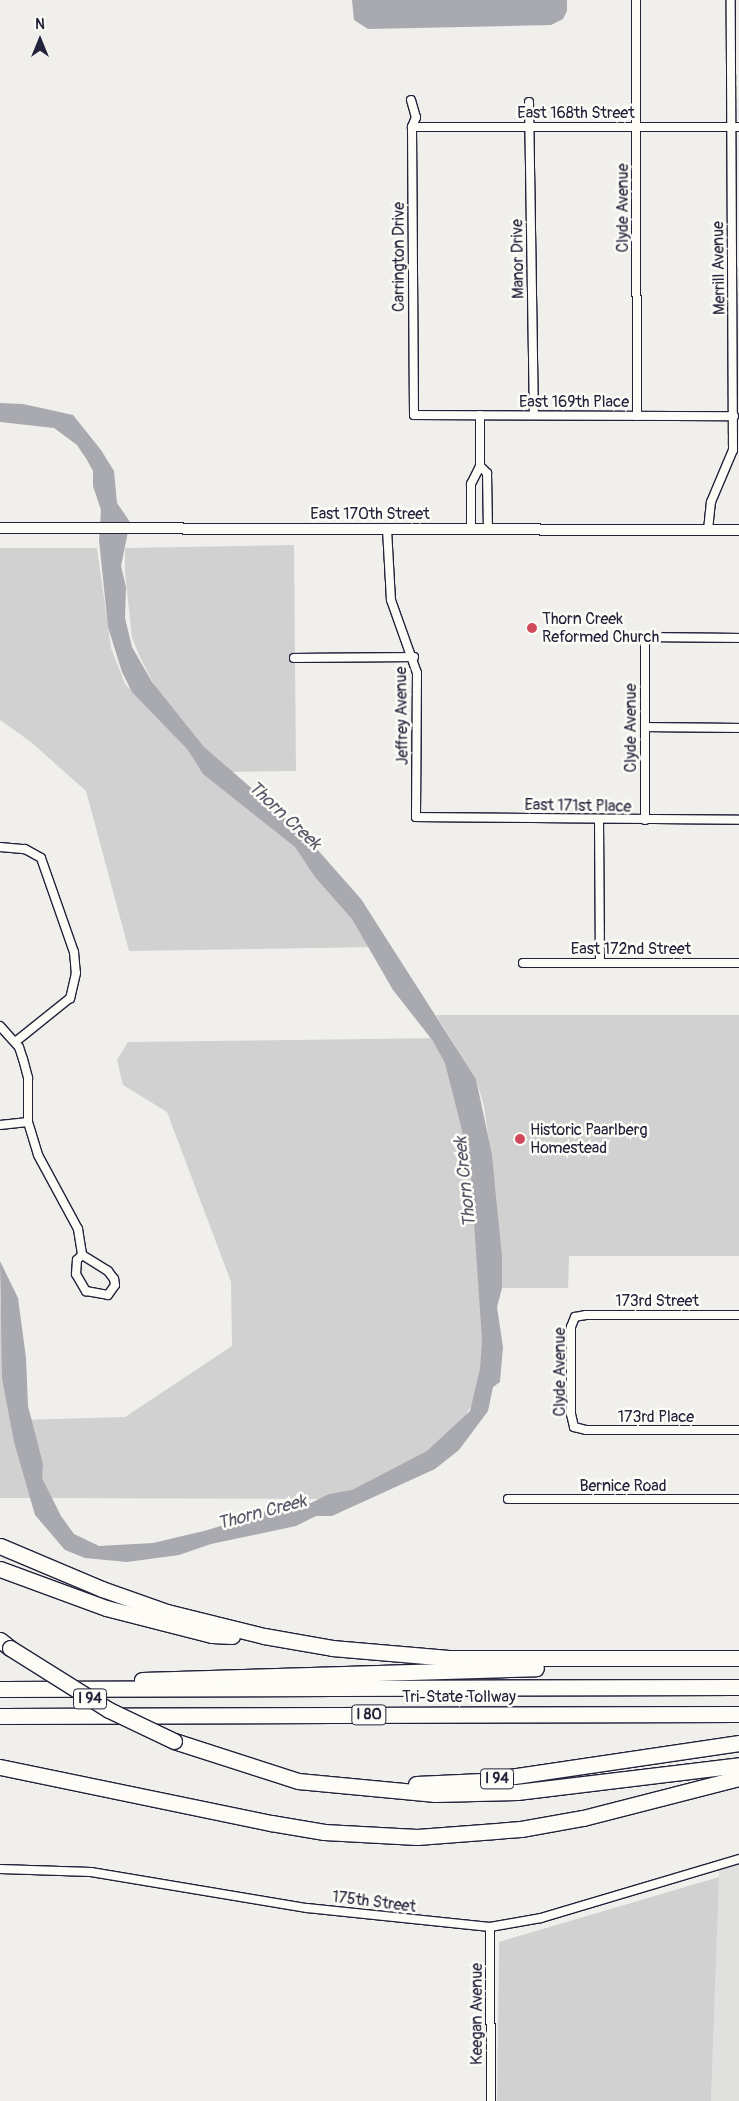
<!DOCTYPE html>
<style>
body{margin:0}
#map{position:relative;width:739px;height:2101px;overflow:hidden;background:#f0efec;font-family:Pangolin,sans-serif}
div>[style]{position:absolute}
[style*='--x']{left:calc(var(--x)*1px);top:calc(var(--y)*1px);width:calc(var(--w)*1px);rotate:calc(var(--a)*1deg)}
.built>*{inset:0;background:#e0e0df}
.green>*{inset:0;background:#d2d1d1}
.water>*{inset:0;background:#a9a9b0}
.roads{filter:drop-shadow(1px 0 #22223b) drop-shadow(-1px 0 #22223b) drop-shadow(0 1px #22223b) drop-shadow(0 -1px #22223b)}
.minor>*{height:8px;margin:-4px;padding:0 4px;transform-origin:4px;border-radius:4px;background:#fdfcf7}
.tertiary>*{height:10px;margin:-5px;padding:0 5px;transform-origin:5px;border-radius:5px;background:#fdfcf7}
.motorway>*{height:15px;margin:-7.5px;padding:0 7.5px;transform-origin:7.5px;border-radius:7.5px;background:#fdfcf7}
.bridges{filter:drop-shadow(1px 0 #22223b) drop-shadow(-1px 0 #22223b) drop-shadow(0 1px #22223b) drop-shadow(0 -1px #22223b)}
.motorway-bridge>*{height:15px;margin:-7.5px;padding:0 7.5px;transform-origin:7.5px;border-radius:7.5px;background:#fdfcf7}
.dots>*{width:14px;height:14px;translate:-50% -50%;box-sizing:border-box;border:2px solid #fdfcf7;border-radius:50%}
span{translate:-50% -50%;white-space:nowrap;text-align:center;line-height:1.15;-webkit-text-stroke:5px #fdfcf7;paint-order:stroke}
.shield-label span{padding:1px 4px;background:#fdfcf7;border:1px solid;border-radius:4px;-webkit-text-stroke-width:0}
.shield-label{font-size:15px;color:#22223b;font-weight:700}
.street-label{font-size:16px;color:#22223b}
.poi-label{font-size:16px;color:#22223b}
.left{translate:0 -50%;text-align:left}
.water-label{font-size:18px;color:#58586a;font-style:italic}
.north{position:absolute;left:15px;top:15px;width:50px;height:50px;-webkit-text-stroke:4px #fdfcf7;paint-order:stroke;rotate:0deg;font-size:14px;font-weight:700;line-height:20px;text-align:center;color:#22223b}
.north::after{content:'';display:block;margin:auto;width:18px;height:22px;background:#22223b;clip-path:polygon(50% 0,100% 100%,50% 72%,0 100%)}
</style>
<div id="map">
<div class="built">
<i style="clip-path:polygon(739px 1860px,739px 2101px,711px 2101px,719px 1865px)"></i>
</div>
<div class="green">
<i style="clip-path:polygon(294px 545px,296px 771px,225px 772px,164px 705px,140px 657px,132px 638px,125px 573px,125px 548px)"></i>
<i style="clip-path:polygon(0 548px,97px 548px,111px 648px,125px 684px,203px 763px,264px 814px,352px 906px,377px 947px,129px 951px,86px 791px,31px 742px,0 720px)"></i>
<i style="clip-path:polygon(436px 1015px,739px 1015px,739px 1256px,569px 1256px,568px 1288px,502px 1288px,496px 1194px,484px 1106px,476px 1079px)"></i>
<i style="clip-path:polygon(444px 1038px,462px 1066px,488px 1347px,472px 1405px,452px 1436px,393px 1473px,331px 1499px,42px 1498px,20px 1420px,125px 1417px,232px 1346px,231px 1282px,167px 1112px,123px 1085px,117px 1060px,128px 1042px)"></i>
<i style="clip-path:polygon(0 1296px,2px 1331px,33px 1498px,0 1498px)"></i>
<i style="clip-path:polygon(719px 1877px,711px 2101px,497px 2101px,499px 1942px)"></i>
</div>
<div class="water">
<i style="clip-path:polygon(352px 0,567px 0,567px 11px,563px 19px,551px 25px,368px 29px,354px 20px)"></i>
<i style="clip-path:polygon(0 403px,23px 404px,73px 415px,101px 450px,114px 471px,117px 503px,130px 522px,121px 566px,126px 587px,125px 618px,132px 647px,152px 682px,204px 747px,301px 831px,361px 899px,476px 1079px,492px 1155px,502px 1257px,502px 1288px,497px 1307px,503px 1347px,500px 1382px,493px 1387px,488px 1411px,459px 1450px,435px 1469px,332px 1516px,316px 1516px,296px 1526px,211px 1544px,179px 1555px,127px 1562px,85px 1558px,65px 1550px,35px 1515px,14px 1442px,2px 1378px,0 1261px,18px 1298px,26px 1358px,28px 1406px,43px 1464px,42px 1478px,61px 1516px,74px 1534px,99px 1546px,153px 1543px,208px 1530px,272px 1509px,311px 1503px,329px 1494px,352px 1490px,427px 1451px,470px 1411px,480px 1369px,482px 1340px,470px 1162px,445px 1063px,433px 1041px,393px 990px,352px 919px,315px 877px,295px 847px,203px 774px,188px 750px,132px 692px,122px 672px,108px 627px,99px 540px,101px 510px,93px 486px,93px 471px,87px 460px,77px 445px,54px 428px,0 422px)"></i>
</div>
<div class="roads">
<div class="minor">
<i style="--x:636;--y:0;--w:416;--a:89.9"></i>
<i style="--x:411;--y:100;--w:18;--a:74"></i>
<i style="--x:416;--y:117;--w:11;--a:112"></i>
<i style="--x:412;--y:127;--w:288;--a:89.6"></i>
<i style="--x:414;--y:415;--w:320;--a:0.2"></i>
<i style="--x:529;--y:102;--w:313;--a:89.1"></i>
<i style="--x:412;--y:127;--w:327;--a:0"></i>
<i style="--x:480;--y:466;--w:10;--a:45"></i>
<i style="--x:487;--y:473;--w:56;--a:89"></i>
<i style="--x:387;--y:529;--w:71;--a:86.8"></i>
<i style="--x:391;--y:600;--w:77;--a:70.4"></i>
<i style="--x:417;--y:673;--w:144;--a:90.4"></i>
<i style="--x:416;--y:817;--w:323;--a:0.5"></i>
<i style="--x:471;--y:529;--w:45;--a:-90"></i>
<i style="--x:471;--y:484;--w:20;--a:-63"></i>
<i style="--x:480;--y:466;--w:51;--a:-90"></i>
<i style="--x:708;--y:530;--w:28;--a:-84"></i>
<i style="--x:711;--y:502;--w:56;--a:-67.1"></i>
<i style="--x:733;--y:450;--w:450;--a:-90.3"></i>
<i style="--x:294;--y:658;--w:120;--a:-0.5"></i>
<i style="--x:645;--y:727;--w:94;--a:0.6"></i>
<i style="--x:599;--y:820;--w:142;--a:89.6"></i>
<i style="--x:645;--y:820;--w:183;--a:-90"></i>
<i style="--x:645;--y:637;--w:94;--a:0.6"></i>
<i style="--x:0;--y:847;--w:25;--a:5"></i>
<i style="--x:25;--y:849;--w:18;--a:29"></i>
<i style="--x:41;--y:858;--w:100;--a:70.7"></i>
<i style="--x:74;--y:952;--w:21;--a:85"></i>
<i style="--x:76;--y:973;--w:26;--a:103"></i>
<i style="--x:70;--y:998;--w:70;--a:141.3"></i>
<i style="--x:523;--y:963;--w:216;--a:0"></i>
<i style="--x:0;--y:1026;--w:28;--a:48"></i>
<i style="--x:19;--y:1047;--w:13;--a:72"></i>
<i style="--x:23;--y:1059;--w:20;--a:75"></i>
<i style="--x:28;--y:1078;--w:44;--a:90"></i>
<i style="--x:28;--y:1122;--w:34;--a:73"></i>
<i style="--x:38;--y:1155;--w:84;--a:61.6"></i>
<i style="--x:78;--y:1229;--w:26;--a:81"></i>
<i style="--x:82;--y:1255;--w:7;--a:135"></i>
<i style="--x:77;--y:1260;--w:14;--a:94"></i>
<i style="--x:76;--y:1274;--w:20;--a:60"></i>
<i style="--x:86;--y:1291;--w:22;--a:10"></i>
<i style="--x:108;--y:1295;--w:12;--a:-55"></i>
<i style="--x:115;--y:1285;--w:6;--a:-99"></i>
<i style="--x:114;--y:1279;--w:10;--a:-127"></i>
<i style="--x:108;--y:1271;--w:31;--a:-148"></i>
<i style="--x:0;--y:1125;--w:28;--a:-6"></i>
<i style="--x:739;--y:1315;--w:153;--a:180"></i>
<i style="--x:586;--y:1315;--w:11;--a:170"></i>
<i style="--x:575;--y:1317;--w:11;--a:112"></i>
<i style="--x:571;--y:1327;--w:87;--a:90"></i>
<i style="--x:571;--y:1414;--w:13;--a:77"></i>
<i style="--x:574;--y:1427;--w:12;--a:14"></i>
<i style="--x:586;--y:1430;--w:153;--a:0"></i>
<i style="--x:508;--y:1499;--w:231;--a:0"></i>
<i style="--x:0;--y:1869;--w:91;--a:1.9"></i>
<i style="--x:91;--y:1872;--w:219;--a:9.5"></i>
<i style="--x:307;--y:1908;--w:184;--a:5.9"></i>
<i style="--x:490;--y:1927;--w:52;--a:-10"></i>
<i style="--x:541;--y:1918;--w:207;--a:-16.6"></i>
<i style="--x:490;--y:1927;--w:174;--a:89.7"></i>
</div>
<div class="tertiary">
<i style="--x:0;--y:528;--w:739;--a:0.16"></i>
</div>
<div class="motorway">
<i style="--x:0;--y:1546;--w:111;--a:22.9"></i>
<i style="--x:102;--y:1589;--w:69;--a:19.5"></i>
<i style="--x:167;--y:1612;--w:100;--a:13.9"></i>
<i style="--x:264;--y:1636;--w:69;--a:10"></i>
<i style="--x:332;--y:1648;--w:117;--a:4.9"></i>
<i style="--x:449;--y:1658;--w:290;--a:0"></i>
<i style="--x:0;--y:1569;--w:113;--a:20.2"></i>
<i style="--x:106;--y:1608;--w:109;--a:14.3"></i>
<i style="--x:212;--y:1635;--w:20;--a:3"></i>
<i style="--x:0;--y:1640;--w:13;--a:39"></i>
<i style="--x:142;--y:1680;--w:394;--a:-1.7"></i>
<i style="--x:0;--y:1689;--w:739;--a:-0.16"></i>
<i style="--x:0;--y:1716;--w:739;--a:-0.16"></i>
<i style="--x:174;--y:1741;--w:130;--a:17.9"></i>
<i style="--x:298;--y:1781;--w:138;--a:5.4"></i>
<i style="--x:435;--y:1794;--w:82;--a:-1.4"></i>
<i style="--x:517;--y:1792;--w:224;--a:-6.9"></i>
<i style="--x:0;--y:1767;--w:277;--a:11.7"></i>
<i style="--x:271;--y:1823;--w:54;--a:9.6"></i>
<i style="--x:324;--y:1832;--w:93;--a:3.1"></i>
<i style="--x:417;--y:1837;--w:104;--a:-4.4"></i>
<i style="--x:521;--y:1829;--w:63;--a:-10.1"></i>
<i style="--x:583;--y:1818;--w:161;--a:-14.4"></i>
<i style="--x:416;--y:1784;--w:66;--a:-2.6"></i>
<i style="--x:482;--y:1781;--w:260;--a:-8.4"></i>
</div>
</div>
<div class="bridges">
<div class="motorway-bridge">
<i style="--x:10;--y:1648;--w:117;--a:32.1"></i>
<i style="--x:109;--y:1710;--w:72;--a:25.5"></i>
</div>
</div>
<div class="dots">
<i style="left:532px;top:628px;background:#d1495b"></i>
<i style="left:520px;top:1139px;background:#d1495b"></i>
</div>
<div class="shield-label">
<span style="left:90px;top:1699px">I 94</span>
<span style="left:369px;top:1715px">I 80</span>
<span style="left:497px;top:1779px">I 94</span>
</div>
<div class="street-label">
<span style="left:576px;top:113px">East 168th Street</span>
<span style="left:623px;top:208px;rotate:-90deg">Clyde Avenue</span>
<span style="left:399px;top:257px;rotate:-90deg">Carrington Drive</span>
<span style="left:518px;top:259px;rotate:-91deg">Manor Drive</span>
<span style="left:719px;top:268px;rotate:-91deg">Merrill Avenue</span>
<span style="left:574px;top:402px">East 169th Place</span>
<span style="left:370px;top:514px">East 170th Street</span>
<span style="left:402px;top:716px;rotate:-91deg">Jeffrey Avenue</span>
<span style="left:631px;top:728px;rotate:-90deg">Clyde Avenue</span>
<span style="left:578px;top:806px;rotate:1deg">East 171st Place</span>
<span style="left:631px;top:949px">East 172nd Street</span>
<span style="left:657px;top:1301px">173rd Street</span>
<span style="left:560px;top:1372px;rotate:-90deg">Clyde Avenue</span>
<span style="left:656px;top:1417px">173rd Place</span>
<span style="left:623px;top:1486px">Bernice Road</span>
<span style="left:459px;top:1697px">Tri-State Tollway</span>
<span style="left:374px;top:1902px;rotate:7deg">175th Street</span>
<span style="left:477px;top:2014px;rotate:-90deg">Keegan Avenue</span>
</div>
<div class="poi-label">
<span class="left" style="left:542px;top:628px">Thorn Creek<br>Reformed Church</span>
<span class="left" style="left:530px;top:1139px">Historic Paarlberg<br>Homestead</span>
</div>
<div class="water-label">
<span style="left:284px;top:816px;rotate:43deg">Thorn Creek</span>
<span style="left:466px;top:1182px;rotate:-96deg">Thorn Creek</span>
<span style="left:262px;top:1513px;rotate:-15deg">Thorn Creek</span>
</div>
<div class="north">N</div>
</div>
